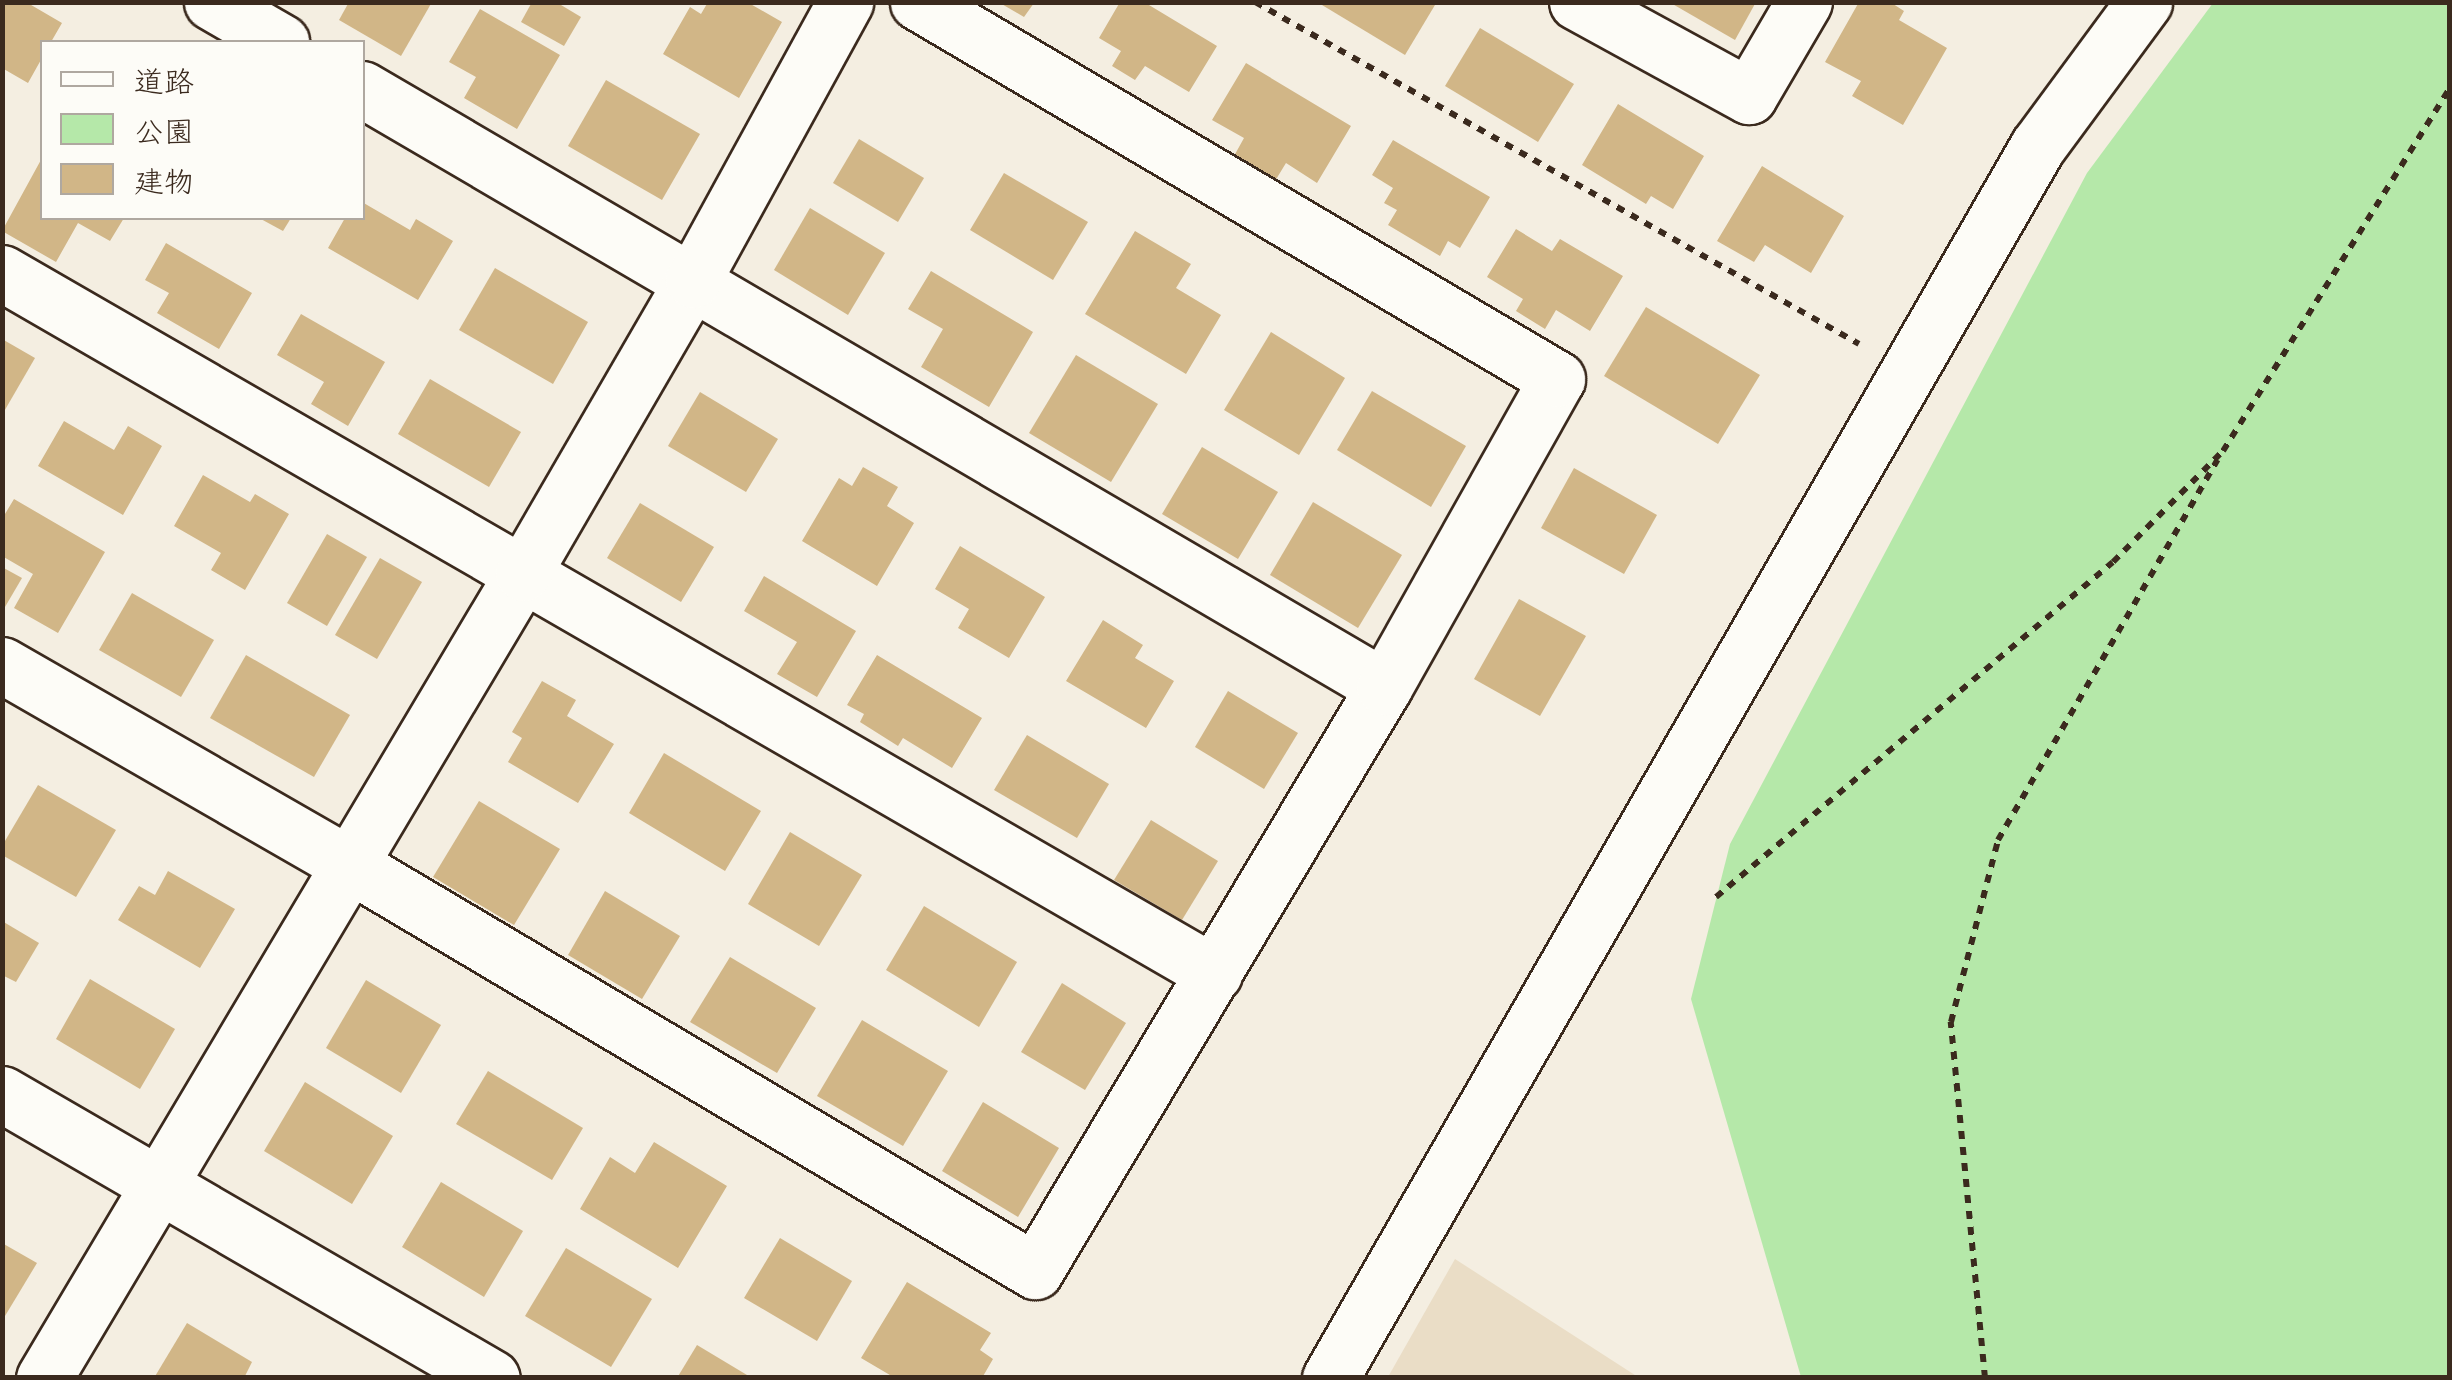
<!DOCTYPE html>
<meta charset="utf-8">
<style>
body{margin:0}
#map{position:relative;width:2452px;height:1380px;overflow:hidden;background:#f4eee1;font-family:"Shantell Sans","Klee One",sans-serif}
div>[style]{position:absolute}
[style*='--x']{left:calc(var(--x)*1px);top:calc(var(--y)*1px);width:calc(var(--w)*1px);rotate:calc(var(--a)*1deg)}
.built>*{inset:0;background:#eaddc6}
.green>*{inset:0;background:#b5e8a9}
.building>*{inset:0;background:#d1b687}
.path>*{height:6px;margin-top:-3px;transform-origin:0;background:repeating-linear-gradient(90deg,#3b2a1e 0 8px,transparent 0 16px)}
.roads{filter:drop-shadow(2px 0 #3b2a1e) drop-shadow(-2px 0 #3b2a1e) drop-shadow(0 2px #3b2a1e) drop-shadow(0 -2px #3b2a1e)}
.street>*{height:55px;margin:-27.5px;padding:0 27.5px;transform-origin:27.5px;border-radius:27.5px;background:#fdfcf7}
.secondary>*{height:55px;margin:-27.5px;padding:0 27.5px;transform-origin:27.5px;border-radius:27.5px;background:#fdfcf7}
span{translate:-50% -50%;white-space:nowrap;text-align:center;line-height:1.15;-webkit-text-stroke:8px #fdfcf7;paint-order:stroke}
.frame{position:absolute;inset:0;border:5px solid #3b2a1e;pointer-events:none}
.legend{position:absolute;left:40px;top:40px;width:325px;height:180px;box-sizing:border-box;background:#fdfcf7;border:2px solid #afa8a0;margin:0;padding:12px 18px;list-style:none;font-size:30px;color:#3b2a1e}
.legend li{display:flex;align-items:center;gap:20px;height:50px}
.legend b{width:50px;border:2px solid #afa8a0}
</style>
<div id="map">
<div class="built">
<i style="clip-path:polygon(1455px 1259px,1638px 1377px,1388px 1377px)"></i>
</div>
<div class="green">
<i style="clip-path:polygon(2213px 3px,2449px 3px,2449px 1377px,1801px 1377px,1691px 999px,1730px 844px,2087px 173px)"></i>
</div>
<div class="building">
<i style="clip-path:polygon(2px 2px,26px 2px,62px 23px,51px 42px,42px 42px,42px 58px,28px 83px,2px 68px)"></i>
<i style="clip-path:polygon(349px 2px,432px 2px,401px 56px,339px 20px)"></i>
<i style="clip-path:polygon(532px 2px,556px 2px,581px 17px,564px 46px,521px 22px)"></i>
<i style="clip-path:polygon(708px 2px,747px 2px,782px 22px,739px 98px,663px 54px,690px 7px,701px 14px)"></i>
<i style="clip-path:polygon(1120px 2px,1144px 2px,1217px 46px,1189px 92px,1145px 66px,1135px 80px,1112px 66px,1121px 51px,1099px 38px)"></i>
<i style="clip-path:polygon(1317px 2px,1431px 2px,1435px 5px,1405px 55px)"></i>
<i style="clip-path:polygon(1669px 2px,1756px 2px,1735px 40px)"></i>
<i style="clip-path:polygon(1859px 2px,1890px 2px,1904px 11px,1899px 20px,1947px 48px,1903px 125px,1852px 96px,1861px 81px,1825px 62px)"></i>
<i style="clip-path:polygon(1000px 3px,1034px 3px,1024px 17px)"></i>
<i style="clip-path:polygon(480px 9px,560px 55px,517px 129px,464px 98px,476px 77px,449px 62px)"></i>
<i style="clip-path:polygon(1480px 28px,1574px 84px,1538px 142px,1445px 86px)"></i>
<i style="clip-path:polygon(1246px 63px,1351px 126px,1317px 183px,1286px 163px,1275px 181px,1234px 156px,1244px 138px,1212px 120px)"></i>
<i style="clip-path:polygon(606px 80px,700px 134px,662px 200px,568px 146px)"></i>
<i style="clip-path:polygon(1618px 104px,1704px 156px,1673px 209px,1651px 196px,1646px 204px,1582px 165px)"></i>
<i style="clip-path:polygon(859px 139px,924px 178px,898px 222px,833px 183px)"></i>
<i style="clip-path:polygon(1393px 140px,1490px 197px,1460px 248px,1448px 241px,1440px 256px,1388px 225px,1397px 210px,1384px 203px,1393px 188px,1372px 175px)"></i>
<i style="clip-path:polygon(42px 158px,42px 218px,124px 218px,110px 241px,78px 223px,56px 262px,2px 231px)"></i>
<i style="clip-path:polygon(1762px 166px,1844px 216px,1811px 273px,1765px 245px,1754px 262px,1717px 241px)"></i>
<i style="clip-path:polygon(1004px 173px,1088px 222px,1053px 280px,970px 230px)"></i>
<i style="clip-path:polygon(362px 202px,410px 230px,416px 219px,453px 241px,418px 300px,328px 248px,345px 218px,362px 218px)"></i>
<i style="clip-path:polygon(810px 208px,885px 253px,848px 315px,774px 270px)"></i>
<i style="clip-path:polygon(259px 218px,291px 218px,283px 231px)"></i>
<i style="clip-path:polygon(1516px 229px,1552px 251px,1560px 239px,1623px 276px,1590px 331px,1556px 310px,1545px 329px,1516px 311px,1523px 299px,1487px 277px)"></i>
<i style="clip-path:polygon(1135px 231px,1191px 264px,1176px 288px,1221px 315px,1186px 374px,1085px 314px)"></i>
<i style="clip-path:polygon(166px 243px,252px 293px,219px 349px,157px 313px,169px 293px,145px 280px)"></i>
<i style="clip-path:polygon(495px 268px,588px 322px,553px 384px,459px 330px)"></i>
<i style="clip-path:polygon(931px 271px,1033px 332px,989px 407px,921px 367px,943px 329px,908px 309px)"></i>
<i style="clip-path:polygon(1646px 307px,1760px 375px,1718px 444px,1604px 376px)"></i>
<i style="clip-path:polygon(301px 314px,385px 362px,348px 426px,311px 404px,324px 382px,277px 355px)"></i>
<i style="clip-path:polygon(1271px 332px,1345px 378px,1299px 455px,1224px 410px)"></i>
<i style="clip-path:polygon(2px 339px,35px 358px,2px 415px)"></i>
<i style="clip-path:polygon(1076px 355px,1158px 404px,1111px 482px,1029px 433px)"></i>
<i style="clip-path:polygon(430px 379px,521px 432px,489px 487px,398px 434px)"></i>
<i style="clip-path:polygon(1372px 391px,1466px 446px,1431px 507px,1337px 450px)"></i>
<i style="clip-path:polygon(700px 392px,778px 439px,746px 492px,668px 446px)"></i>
<i style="clip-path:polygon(64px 421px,114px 450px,128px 426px,162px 446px,123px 515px,38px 466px)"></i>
<i style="clip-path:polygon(1202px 447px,1278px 492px,1238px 559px,1162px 514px)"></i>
<i style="clip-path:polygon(863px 467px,898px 487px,887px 506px,914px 523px,877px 586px,802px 541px,839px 478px,852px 486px)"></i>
<i style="clip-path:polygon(1574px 468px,1657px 515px,1624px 574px,1541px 528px)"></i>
<i style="clip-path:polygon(203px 475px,250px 502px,255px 494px,289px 514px,245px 590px,211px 570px,221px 553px,174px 526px)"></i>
<i style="clip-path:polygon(14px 499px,105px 552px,58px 633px,14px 608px,33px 574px,2px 556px,2px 519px)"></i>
<i style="clip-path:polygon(1313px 502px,1402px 555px,1358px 628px,1270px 575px)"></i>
<i style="clip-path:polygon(640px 503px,714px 547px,681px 602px,607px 558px)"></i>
<i style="clip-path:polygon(327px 534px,367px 557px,327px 626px,287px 603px)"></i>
<i style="clip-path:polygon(960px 546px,1045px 597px,1009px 658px,958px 628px,969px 609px,935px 589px)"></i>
<i style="clip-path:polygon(380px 558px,422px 582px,377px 659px,335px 635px)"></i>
<i style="clip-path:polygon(2px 567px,22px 578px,5px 607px,2px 606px)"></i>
<i style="clip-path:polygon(764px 576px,856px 631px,817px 697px,777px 674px,797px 642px,744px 611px)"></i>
<i style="clip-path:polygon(132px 593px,214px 640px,181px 697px,99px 650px)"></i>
<i style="clip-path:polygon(1519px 599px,1586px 636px,1540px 716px,1474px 679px)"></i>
<i style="clip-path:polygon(1103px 620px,1143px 645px,1135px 658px,1174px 681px,1146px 728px,1066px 681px)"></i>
<i style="clip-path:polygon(246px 655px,350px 715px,314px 777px,210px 718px)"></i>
<i style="clip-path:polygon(877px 655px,982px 718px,952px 768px,903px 738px,898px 746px,860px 722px,864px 714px,847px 705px)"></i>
<i style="clip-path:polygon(542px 681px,576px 700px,567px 716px,614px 744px,578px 803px,508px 762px,522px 738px,512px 732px)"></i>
<i style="clip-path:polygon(1228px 691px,1298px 733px,1264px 789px,1195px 747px)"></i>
<i style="clip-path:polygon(1027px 735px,1109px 784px,1077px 838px,994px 790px)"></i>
<i style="clip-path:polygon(664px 753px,761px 811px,725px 871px,629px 813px)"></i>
<i style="clip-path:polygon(38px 785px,116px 830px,76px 897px,2px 855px,2px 846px)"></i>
<i style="clip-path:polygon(479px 801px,560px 849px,514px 925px,433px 877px)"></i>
<i style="clip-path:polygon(1151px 820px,1218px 861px,1182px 920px,1114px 880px)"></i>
<i style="clip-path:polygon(790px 832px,862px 875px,819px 946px,748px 904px)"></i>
<i style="clip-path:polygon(168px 871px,235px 909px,200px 968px,118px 920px,139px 886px,155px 895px)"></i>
<i style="clip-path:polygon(605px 891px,680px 936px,642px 999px,568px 955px)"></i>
<i style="clip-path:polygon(924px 906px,1017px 962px,979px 1027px,886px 970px)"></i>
<i style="clip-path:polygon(2px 921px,39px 943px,16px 982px,2px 975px)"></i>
<i style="clip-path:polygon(730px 957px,816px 1008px,777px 1073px,690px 1022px)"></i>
<i style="clip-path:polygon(90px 979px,175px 1029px,140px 1089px,56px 1039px)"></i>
<i style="clip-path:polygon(366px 980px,441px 1025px,401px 1093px,326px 1048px)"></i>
<i style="clip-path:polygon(1062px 983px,1126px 1023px,1085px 1090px,1021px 1052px)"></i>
<i style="clip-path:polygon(862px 1020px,948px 1071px,903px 1146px,817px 1096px)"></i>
<i style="clip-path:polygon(488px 1071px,583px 1128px,552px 1180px,456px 1124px)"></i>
<i style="clip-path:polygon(305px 1082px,393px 1136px,352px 1204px,264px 1151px)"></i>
<i style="clip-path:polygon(983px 1102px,1059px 1148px,1018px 1217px,942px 1171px)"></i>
<i style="clip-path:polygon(654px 1142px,727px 1186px,678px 1268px,580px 1209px,610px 1157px,635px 1173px)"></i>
<i style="clip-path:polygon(441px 1182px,523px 1231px,484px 1297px,402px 1247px)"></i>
<i style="clip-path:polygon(780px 1238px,852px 1281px,817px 1341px,744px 1298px)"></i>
<i style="clip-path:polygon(2px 1243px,37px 1263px,2px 1321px)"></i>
<i style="clip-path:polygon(566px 1248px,652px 1299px,611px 1367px,525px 1316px)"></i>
<i style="clip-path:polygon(907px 1282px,991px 1333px,980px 1350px,993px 1359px,982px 1378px,895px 1378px,861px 1358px)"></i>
<i style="clip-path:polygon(187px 1323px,252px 1362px,244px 1378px,154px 1378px)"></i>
<i style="clip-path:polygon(697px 1345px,752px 1378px,677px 1378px)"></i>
</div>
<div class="path">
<i style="--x:1255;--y:2;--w:694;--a:29.52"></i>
<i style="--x:1716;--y:897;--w:519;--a:-40.16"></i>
<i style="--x:2113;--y:562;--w:156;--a:-45.3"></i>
<i style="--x:2223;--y:451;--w:428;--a:-58"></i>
<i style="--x:1985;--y:1378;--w:358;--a:-95.5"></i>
<i style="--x:1951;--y:1022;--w:188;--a:-75.5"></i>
<i style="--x:1998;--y:840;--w:439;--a:-60"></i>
</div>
<div class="roads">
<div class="street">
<i style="--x:212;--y:2;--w:80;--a:30.1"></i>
<i style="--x:1577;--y:2;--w:196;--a:28.7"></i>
<i style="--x:1749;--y:96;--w:109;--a:-59.7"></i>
<i style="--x:362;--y:89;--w:1184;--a:30.33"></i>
<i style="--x:2;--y:273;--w:1400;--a:30.01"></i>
<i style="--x:2;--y:665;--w:404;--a:29.9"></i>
<i style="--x:352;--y:866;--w:794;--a:30.67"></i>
<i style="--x:1035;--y:1271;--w:680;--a:-59.14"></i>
<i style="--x:1384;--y:687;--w:353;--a:-60.7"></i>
<i style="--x:1557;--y:379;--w:742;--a:-149.46"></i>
<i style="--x:44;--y:1378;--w:937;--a:-59.25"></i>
<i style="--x:523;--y:573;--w:339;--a:-59.9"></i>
<i style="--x:693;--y:280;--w:317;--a:-61.3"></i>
</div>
<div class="secondary">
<i style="--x:2;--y:1094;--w:566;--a:30.1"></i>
<i style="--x:1330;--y:1378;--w:1421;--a:-60.12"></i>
<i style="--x:2038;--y:146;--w:179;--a:-53.6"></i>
</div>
</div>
<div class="frame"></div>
<ul class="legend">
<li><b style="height:12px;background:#fdfcf7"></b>道路</li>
<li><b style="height:28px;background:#b5e8a9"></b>公園</li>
<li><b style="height:28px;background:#d1b687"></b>建物</li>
</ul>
</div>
